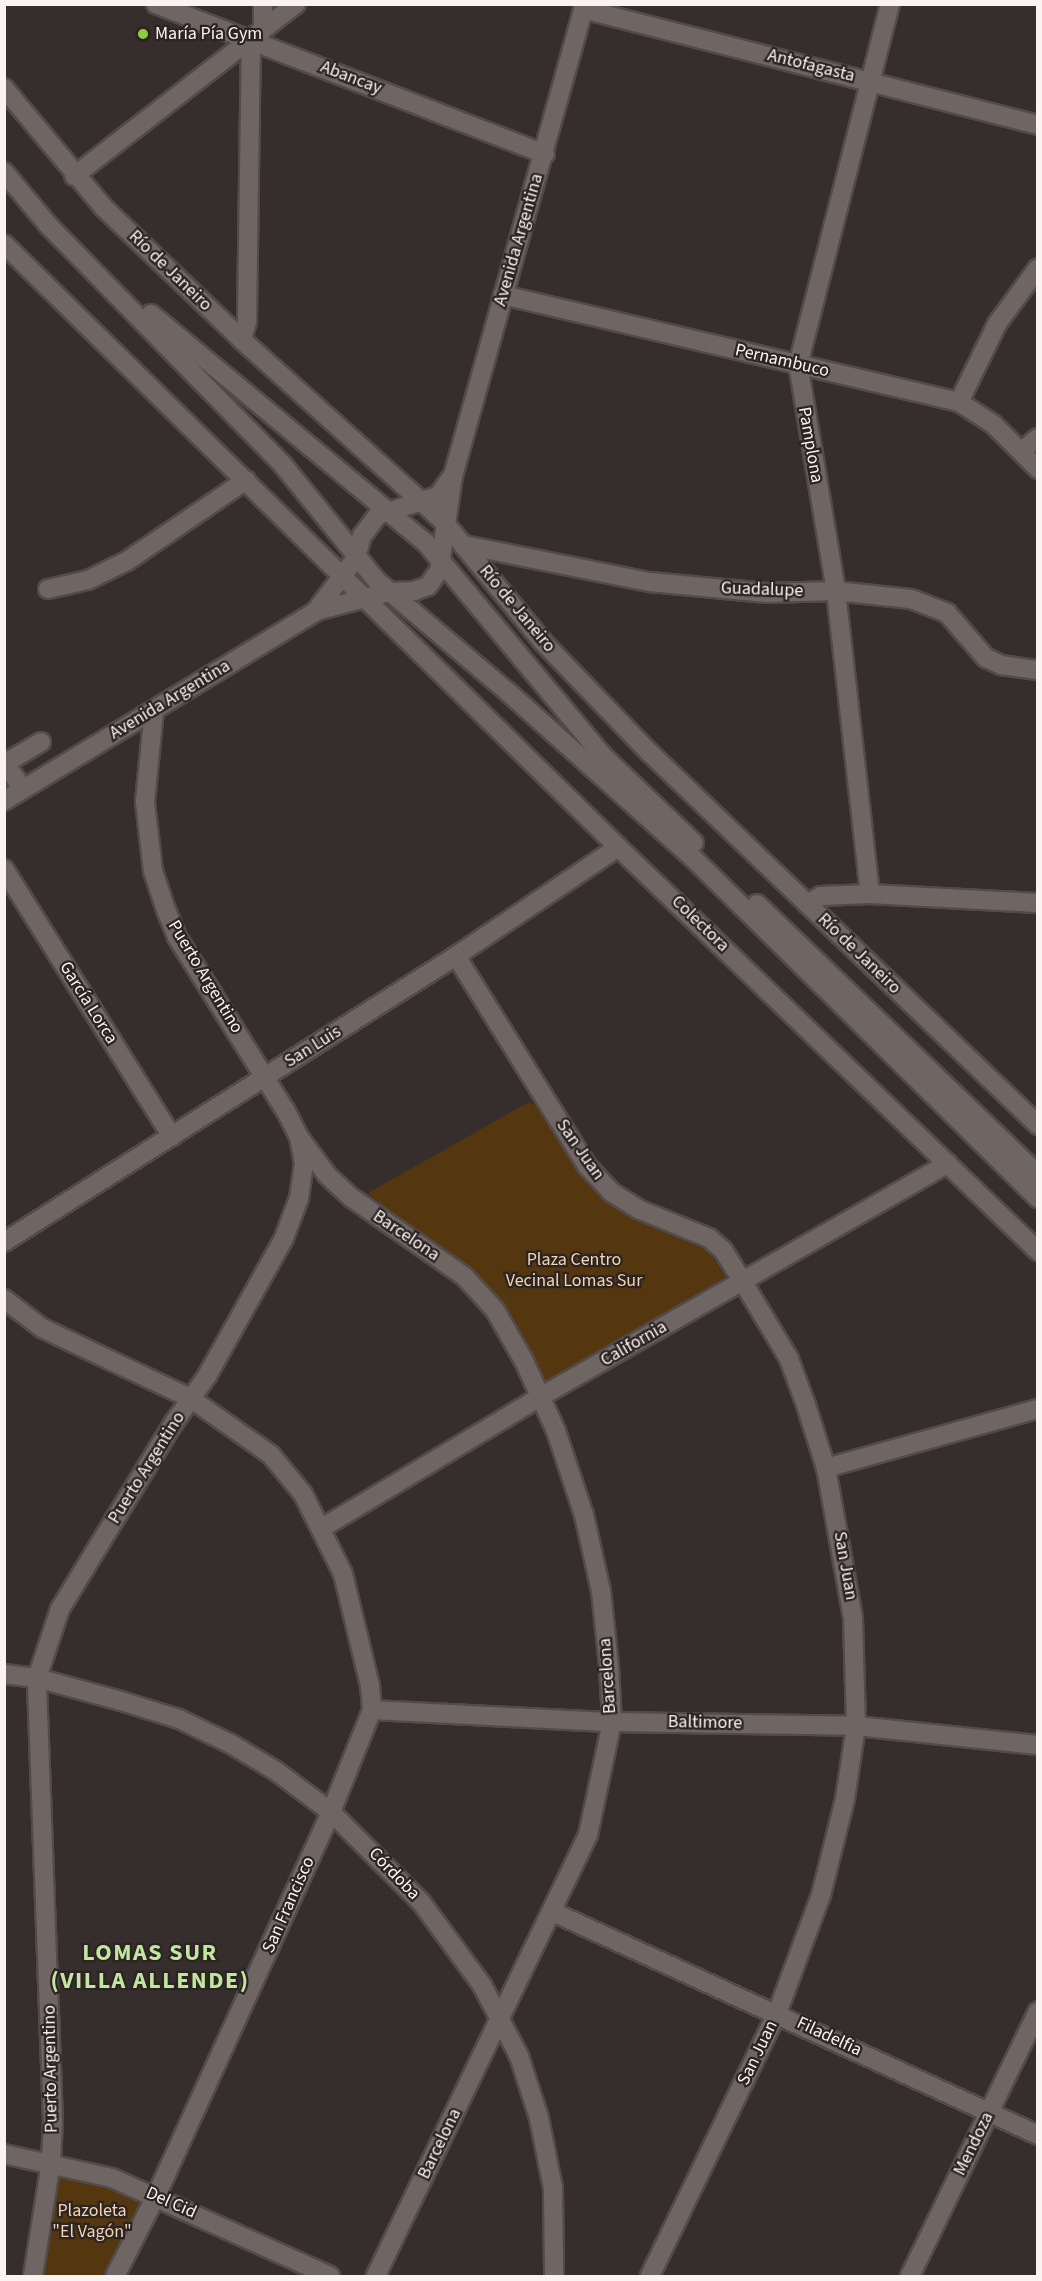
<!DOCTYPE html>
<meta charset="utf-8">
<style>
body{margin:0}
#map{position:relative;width:1042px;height:2281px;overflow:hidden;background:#362e2c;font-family:"Source Sans 3",sans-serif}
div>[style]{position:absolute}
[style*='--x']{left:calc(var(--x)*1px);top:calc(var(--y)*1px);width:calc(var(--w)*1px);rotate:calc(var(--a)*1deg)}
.green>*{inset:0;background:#54370f}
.roads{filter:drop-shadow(2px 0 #524b4a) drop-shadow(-2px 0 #524b4a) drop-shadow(0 2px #524b4a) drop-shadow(0 -2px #524b4a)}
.minor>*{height:18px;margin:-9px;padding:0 9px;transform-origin:9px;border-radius:9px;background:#6f6664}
.tertiary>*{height:18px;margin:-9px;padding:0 9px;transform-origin:9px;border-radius:9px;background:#6f6664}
.secondary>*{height:18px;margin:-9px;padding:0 9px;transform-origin:9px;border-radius:9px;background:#6f6664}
.dots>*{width:16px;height:16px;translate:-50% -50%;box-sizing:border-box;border:3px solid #2b2423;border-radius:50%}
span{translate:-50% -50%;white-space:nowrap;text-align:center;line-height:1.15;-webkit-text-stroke:4.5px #2b2423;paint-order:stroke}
.poi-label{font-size:18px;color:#f9f3f2}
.left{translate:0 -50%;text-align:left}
.street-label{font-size:18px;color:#f9f3f2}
.park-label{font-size:18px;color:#f5d4af}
.district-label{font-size:24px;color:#c1e6a0;font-weight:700;letter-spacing:1.5px}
.frame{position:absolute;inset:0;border:6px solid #f9f3f2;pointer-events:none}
</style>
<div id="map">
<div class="green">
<i style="clip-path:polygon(529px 1102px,546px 1110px,608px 1199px,705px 1246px,726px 1277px,543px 1383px,504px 1310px,460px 1260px,417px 1235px,368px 1193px)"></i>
<i style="clip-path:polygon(60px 2169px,149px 2198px,111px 2276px,41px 2276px)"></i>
</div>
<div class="roads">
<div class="minor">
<i style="--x:156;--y:4;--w:417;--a:21.1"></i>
<i style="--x:583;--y:9;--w:470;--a:14.3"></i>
<i style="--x:263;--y:30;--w:26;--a:-90"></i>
<i style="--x:4;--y:88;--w:155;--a:50.2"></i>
<i style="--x:103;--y:207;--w:192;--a:43.7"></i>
<i style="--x:242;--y:340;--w:272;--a:42"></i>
<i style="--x:444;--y:522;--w:156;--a:50.5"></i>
<i style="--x:543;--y:642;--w:153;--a:46.1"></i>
<i style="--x:649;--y:752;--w:539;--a:43.8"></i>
<i style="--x:74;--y:176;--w:281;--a:-37.8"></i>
<i style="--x:4;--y:244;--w:861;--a:44.48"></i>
<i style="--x:618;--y:847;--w:583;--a:43.89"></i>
<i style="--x:503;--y:295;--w:468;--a:13.2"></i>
<i style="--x:959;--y:402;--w:40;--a:32.9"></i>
<i style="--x:993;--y:424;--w:64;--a:45"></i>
<i style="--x:242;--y:340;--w:20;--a:-75"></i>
<i style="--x:247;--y:321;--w:282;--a:-89.2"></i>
<i style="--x:959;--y:402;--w:87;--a:-64"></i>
<i style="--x:997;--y:324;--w:69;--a:-53.8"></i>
<i style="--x:1023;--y:450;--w:19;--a:-39"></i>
<i style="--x:464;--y:545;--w:190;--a:11.3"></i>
<i style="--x:650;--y:582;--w:117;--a:5.4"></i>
<i style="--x:766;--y:593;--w:70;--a:-1.6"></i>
<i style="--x:836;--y:591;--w:75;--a:6.1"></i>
<i style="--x:911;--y:599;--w:39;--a:21"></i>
<i style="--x:947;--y:613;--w:60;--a:49.1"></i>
<i style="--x:986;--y:658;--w:17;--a:25"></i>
<i style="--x:1001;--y:665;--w:37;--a:8"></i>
<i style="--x:48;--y:589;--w:41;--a:-12.7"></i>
<i style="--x:88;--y:580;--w:43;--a:-26"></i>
<i style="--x:127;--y:561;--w:144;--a:-34.2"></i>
<i style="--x:4;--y:762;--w:33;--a:55"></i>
<i style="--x:4;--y:764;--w:43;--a:-30.7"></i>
<i style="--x:4;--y:869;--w:316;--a:57.9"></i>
<i style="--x:870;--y:894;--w:305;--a:-96.4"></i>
<i style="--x:836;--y:591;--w:229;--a:-99.5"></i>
<i style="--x:798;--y:365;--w:373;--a:-75.7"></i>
<i style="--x:807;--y:904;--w:16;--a:-30"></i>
<i style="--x:821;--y:896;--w:49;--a:-2.3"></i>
<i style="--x:870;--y:894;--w:168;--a:3.1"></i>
<i style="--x:456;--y:956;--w:249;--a:58"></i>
<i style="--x:588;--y:1167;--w:34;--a:47"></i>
<i style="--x:611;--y:1192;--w:32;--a:32"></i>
<i style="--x:638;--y:1209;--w:77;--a:22.2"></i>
<i style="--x:709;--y:1238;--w:18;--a:41"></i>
<i style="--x:723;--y:1250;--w:38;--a:58"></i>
<i style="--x:743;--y:1282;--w:90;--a:59.1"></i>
<i style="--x:789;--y:1359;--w:49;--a:69.7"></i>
<i style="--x:806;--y:1405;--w:66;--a:72.4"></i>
<i style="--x:826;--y:1468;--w:152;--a:79.8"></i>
<i style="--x:853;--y:1618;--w:108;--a:88.4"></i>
<i style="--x:856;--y:1726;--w:74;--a:98.6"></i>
<i style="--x:845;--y:1799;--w:99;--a:104"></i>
<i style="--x:821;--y:1895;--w:126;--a:110.4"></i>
<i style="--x:777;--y:2013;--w:292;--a:115.8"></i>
<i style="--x:299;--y:1137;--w:47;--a:53.6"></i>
<i style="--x:327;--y:1175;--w:34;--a:43"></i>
<i style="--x:352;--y:1198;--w:136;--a:34.9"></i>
<i style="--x:464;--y:1276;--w:46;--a:47.6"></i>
<i style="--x:495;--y:1310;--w:59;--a:60.4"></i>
<i style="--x:524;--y:1361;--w:77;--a:65.4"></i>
<i style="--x:556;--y:1431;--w:89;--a:71.6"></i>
<i style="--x:584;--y:1515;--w:78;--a:77.4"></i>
<i style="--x:601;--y:1591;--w:75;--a:83.9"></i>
<i style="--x:609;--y:1666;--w:56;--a:86.9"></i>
<i style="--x:612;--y:1722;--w:116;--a:102"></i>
<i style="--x:588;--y:1835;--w:489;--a:115.7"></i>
<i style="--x:4;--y:1242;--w:535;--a:-32.32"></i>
<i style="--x:456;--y:956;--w:195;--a:-33.9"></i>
<i style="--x:4;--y:1299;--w:48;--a:37.3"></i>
<i style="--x:42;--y:1328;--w:164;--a:25.3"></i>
<i style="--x:190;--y:1398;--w:99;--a:35.1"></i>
<i style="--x:271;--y:1455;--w:50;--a:50.6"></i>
<i style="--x:303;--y:1494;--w:89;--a:63.4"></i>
<i style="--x:343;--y:1574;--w:115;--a:76.4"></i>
<i style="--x:370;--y:1686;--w:24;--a:85"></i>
<i style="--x:372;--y:1710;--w:110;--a:111.9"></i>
<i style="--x:331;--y:1812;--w:422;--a:114.5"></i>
<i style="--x:156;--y:2196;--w:90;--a:117.1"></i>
<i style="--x:826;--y:1468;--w:220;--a:-15.6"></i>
<i style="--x:322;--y:1528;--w:254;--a:-31"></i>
<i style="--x:540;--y:1397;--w:470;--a:-29.8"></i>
<i style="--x:4;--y:1674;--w:33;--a:7"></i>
<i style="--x:37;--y:1678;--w:87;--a:15.3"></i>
<i style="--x:121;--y:1701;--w:61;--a:17.2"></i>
<i style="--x:179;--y:1719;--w:58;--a:25.7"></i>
<i style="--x:231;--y:1744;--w:52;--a:31"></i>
<i style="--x:276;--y:1771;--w:69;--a:36.7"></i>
<i style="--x:331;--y:1812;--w:127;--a:45"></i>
<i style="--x:421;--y:1902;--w:103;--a:53.7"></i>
<i style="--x:482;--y:1985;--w:80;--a:62.5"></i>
<i style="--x:519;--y:2056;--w:65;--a:72.1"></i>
<i style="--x:539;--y:2118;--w:71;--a:78.7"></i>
<i style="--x:553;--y:2188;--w:88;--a:89.3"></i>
<i style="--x:372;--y:1710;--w:240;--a:2.9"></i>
<i style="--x:612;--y:1722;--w:244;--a:0.9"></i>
<i style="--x:856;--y:1726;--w:183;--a:6"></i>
<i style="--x:553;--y:1912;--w:534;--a:24.69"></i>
<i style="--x:4;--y:2154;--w:111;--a:12.5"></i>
<i style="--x:112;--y:2178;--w:239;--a:24.2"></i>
</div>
<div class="tertiary">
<i style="--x:356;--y:558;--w:23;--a:-75"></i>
<i style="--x:362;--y:536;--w:26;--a:-53"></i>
<i style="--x:378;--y:515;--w:63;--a:-17.6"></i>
<i style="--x:438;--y:496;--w:21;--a:-55"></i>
<i style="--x:389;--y:592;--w:25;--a:-2"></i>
<i style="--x:414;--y:591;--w:15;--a:-20"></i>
<i style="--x:428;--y:586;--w:19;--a:-54"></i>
<i style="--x:439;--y:571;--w:96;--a:-81.6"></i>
<i style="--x:453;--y:476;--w:490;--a:-74.4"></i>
</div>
<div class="secondary">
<i style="--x:4;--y:172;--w:70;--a:50.2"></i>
<i style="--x:49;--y:226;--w:334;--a:45.6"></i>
<i style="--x:283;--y:465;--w:149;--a:51"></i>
<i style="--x:377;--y:581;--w:172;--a:40.3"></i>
<i style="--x:508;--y:692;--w:247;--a:41.9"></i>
<i style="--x:692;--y:857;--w:486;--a:44.6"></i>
<i style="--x:151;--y:314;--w:358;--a:39.8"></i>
<i style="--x:426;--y:543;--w:276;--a:50.3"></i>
<i style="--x:602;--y:755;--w:127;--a:43.7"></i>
<i style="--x:316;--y:611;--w:66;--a:-53"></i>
<i style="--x:4;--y:801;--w:365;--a:-31.3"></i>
<i style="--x:316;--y:611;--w:75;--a:-14.6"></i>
<i style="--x:757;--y:904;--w:390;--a:43.9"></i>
<i style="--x:33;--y:2276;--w:115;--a:-81"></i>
<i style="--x:51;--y:2162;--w:41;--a:-87.2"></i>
<i style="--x:53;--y:2121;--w:443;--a:-92.1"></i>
<i style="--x:37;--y:1678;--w:73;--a:-71.6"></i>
<i style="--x:60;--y:1609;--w:217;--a:-58.6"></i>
<i style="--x:173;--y:1424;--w:59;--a:-54.7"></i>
<i style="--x:207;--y:1376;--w:158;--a:-60.8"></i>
<i style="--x:284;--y:1238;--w:43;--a:-69.4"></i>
<i style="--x:299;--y:1198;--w:35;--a:-82"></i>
<i style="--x:304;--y:1163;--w:26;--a:-101"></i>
<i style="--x:299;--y:1137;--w:30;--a:-117"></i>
<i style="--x:285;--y:1110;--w:204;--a:-122"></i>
<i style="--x:177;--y:937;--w:29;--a:-112"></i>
<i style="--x:166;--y:910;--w:41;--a:-108.4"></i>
<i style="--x:153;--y:871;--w:69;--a:-96.6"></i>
<i style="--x:145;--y:802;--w:92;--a:-84.4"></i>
<i style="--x:910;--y:2276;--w:294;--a:-64.2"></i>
</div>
</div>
<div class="dots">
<i style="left:143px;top:34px;background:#8ecd42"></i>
</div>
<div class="poi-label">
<span class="left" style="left:155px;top:34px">María Pía Gym</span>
</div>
<div class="street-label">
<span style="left:811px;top:66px;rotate:14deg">Antofagasta</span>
<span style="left:351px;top:78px;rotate:21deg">Abancay</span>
<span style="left:519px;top:240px;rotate:-74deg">Avenida Argentina</span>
<span style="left:170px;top:271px;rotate:44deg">Río de Janeiro</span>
<span style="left:782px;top:361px;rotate:13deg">Pernambuco</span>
<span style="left:810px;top:445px;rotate:80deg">Pamplona</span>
<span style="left:762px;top:590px;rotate:2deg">Guadalupe</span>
<span style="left:517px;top:609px;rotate:50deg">Río de Janeiro</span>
<span style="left:170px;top:700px;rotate:-31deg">Avenida Argentina</span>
<span style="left:700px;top:924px;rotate:44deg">Colectora</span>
<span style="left:859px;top:954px;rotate:44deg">Río de Janeiro</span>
<span style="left:205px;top:977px;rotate:59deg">Puerto Argentino</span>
<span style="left:88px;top:1003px;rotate:58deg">García Lorca</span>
<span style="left:313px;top:1047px;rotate:-32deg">San Luis</span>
<span style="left:580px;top:1150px;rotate:55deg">San Juan</span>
<span style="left:406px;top:1236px;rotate:34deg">Barcelona</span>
<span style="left:634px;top:1344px;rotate:-30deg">California</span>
<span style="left:147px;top:1468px;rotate:-58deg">Puerto Argentino</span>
<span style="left:845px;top:1566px;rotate:80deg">San Juan</span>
<span style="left:608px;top:1676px;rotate:-94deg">Barcelona</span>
<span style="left:705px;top:1723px;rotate:1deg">Baltimore</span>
<span style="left:394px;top:1874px;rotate:46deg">Córdoba</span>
<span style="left:289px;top:1905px;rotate:-66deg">San Francisco</span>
<span style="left:829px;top:2037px;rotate:25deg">Filadelfia</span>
<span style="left:758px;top:2053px;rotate:-64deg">San Juan</span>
<span style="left:51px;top:2069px;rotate:-91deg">Puerto Argentino</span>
<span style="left:440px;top:2144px;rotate:-64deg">Barcelona</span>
<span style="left:974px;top:2144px;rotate:-64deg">Mendoza</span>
<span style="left:171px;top:2203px;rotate:24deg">Del Cid</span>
</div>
<div class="park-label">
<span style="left:574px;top:1271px">Plaza Centro<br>Vecinal Lomas Sur</span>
<span style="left:92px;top:2222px">Plazoleta<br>"El Vagón"</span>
</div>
<div class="district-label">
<span style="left:150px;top:1967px">LOMAS SUR<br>(VILLA ALLENDE)</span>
</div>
<div class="frame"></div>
</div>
